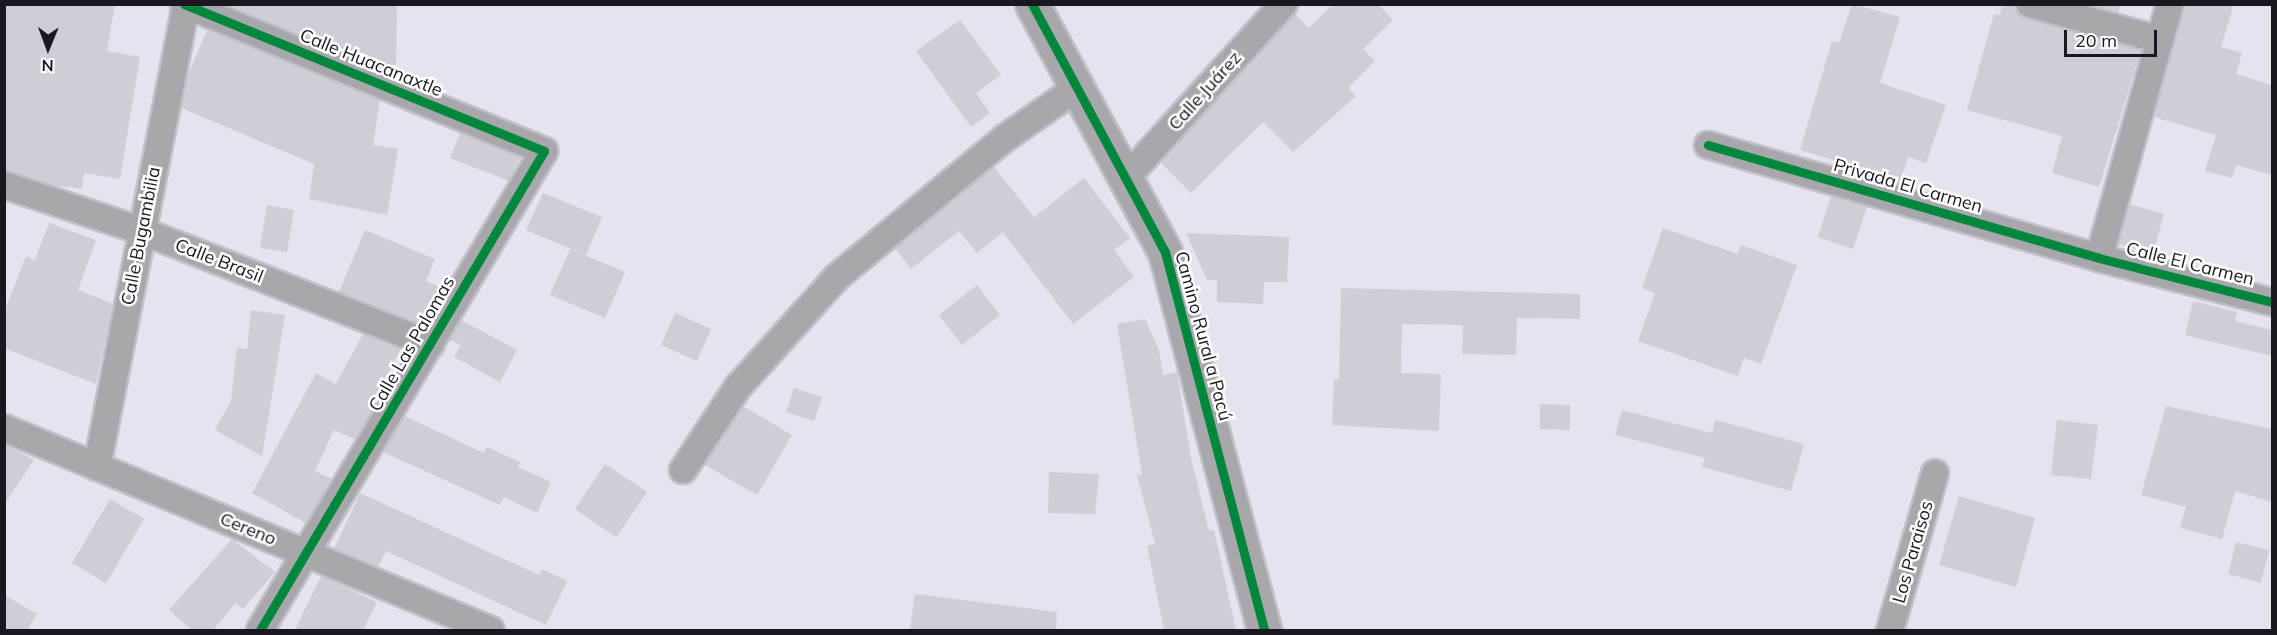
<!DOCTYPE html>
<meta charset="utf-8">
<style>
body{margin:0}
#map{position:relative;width:2277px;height:635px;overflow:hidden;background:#e6e3ee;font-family:Mulish,sans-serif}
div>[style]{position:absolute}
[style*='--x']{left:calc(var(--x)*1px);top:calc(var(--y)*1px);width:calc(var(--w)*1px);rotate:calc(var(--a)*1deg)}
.building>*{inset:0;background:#cfcdd6}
.roads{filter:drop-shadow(2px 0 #c2bfc8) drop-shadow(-2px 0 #c2bfc8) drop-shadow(0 2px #c2bfc8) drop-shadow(0 -2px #c2bfc8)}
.street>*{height:26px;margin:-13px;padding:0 13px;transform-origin:13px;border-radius:13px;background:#a8a7ab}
.secondary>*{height:33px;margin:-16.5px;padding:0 16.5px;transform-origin:16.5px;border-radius:16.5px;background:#a8a7ac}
.cycleway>*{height:9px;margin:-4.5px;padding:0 4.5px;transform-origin:4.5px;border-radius:4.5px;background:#00873e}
span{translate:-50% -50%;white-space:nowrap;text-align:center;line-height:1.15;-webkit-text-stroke:5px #fff;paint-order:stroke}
.street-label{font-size:18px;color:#1a181f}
.frame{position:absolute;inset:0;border:6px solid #1a181f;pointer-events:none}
.north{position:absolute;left:18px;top:18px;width:60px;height:60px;-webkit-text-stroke:4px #fff;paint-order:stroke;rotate:181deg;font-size:16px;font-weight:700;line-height:24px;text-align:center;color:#1a181f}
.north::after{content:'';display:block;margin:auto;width:21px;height:27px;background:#1a181f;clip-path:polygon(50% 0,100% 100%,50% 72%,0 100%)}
.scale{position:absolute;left:2064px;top:30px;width:93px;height:27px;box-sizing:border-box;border:3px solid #1a181f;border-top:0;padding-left:8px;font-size:18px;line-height:21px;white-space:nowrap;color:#1a181f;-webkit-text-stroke:4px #fff;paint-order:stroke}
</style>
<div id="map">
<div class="building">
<i style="clip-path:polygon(4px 4px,115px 4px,107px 51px,140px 57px,120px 179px,84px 173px,82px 189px,50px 185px,4px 170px)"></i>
<i style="clip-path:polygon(225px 4px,397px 4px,396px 65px,386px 65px,385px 70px)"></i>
<i style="clip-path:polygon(1333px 4px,1378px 4px,1393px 20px,1363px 49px,1375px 61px,1348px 88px,1356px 96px,1293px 152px,1263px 122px,1191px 193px,1160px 162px,1295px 14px,1309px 28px)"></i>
<i style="clip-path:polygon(1852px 4px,1900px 17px,1880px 83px,1946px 105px,1926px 163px,1908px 157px,1899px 184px,1841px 168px,1843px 163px,1800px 150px,1832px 41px,1839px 43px)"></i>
<i style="clip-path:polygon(2002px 4px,2015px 4px,2026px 18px,2141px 50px,2099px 187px,2052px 173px,2062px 136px,1967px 110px,1994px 14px,2000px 15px)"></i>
<i style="clip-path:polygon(2088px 4px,2121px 4px,2118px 13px)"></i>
<i style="clip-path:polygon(2186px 4px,2234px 4px,2221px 47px,2242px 53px,2236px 74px,2272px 85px,2272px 175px,2236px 165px,2232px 178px,2205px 171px,2216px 135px,2154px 117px)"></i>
<i style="clip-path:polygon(960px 20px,1001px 75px,976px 93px,990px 113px,971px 127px,916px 51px)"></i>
<i style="clip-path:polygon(207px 30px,380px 100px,373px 145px,398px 149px,387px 215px,309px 199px,314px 164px,181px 108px,188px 75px)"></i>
<i style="clip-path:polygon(460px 133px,520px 158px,509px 181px,450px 158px)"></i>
<i style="clip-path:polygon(994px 167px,1034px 217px,1084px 178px,1130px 238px,1114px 250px,1134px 277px,1073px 324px,1003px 232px,977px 253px,959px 231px,911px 269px,895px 248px)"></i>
<i style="clip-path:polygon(543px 193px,602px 217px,586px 255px,526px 230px)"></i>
<i style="clip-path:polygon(1831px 196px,1867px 207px,1853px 249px,1818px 237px)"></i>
<i style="clip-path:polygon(2130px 204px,2164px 214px,2153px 254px,2118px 244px)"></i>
<i style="clip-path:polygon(267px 205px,294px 210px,287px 252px,260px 248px)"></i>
<i style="clip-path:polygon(49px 223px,96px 240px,78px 290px,113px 304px,96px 384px,4px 348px,4px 313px,26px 256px,35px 260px)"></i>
<i style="clip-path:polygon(1663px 228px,1738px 254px,1741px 245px,1797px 265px,1761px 364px,1744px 358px,1738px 376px,1638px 341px,1655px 293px,1642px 288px)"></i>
<i style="clip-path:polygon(365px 230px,435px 259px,426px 281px,445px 289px,423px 325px,339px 292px)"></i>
<i style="clip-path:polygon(1186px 233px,1289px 237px,1287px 282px,1264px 282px,1263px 304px,1217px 302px,1217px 280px,1207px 280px)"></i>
<i style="clip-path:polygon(570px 249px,625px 272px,605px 318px,550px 295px)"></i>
<i style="clip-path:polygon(977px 285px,1000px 315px,962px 345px,939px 315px)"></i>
<i style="clip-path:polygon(1341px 288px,1580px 294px,1580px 319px,1517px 318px,1516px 355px,1462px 354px,1463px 325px,1402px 324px,1401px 373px,1441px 374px,1439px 431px,1332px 425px,1334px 379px,1339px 379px)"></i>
<i style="clip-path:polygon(2193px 301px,2237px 312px,2235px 321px,2272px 330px,2272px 356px,2185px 335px)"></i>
<i style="clip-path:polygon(251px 310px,285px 315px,262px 456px,215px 430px,231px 401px,237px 348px,247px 349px)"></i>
<i style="clip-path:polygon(675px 313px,711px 329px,697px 361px,661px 345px)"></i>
<i style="clip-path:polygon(1145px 319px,1159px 350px,1163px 375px,1177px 372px,1191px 458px,1209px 531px,1214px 530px,1236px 630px,1164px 630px,1147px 546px,1155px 544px,1137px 475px,1142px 475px,1117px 324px)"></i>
<i style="clip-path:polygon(461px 320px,517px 350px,500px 382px,454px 357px,461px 345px,449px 340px)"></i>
<i style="clip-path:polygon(363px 334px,401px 348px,373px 401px,377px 403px,356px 440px,334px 430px,315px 471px,332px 479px,306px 523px,252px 493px,316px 373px,336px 384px)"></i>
<i style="clip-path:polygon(794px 388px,822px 397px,814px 421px,786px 412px)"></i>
<i style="clip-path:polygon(1540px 404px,1570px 405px,1570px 430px,1540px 429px)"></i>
<i style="clip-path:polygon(743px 406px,792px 435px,757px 495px,705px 465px)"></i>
<i style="clip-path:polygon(2166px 406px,2272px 429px,2272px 502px,2235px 491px,2222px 539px,2180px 528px,2186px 507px,2141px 495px)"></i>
<i style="clip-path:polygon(1622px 410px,1712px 433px,1715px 420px,1804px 444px,1791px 491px,1702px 467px,1705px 458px,1615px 435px)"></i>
<i style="clip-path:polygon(404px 416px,484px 453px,487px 447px,520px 462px,518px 467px,551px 482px,537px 513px,504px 497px,500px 505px,383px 452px)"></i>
<i style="clip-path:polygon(2057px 420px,2098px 425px,2091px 479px,2051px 475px)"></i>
<i style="clip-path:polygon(4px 444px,34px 460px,4px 505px)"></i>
<i style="clip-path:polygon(605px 464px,647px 492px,616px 537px,575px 509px)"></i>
<i style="clip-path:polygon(1049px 472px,1099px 474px,1095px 514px,1048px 513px)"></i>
<i style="clip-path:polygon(360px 493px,539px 575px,542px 569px,567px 581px,546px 625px,386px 551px,378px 567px,334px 549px)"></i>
<i style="clip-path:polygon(1959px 496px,2035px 518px,2016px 587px,1939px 565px)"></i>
<i style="clip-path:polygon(110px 499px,144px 519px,106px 583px,72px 563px)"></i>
<i style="clip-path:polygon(232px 539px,275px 572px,243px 609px,236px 603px,213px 630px,192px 630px,169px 610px)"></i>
<i style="clip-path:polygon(2236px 542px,2269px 550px,2261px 583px,2228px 574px)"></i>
<i style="clip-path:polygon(321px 576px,377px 602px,363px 630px,295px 630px)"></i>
<i style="clip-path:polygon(915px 594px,1057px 612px,1056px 630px,910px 629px)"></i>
<i style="clip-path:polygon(4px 595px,37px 614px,27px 630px,4px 630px)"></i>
</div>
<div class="roads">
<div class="street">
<i style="--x:184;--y:4;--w:389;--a:22.2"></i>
<i style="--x:544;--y:151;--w:557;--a:120.66"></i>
<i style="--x:2030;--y:4;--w:135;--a:15.5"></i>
<i style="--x:1708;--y:145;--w:407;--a:16.1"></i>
<i style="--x:2099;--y:258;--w:179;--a:14.3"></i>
<i style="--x:1126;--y:178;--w:235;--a:-47.8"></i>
<i style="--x:4;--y:185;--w:145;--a:18.4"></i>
<i style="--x:142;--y:231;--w:310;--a:21.4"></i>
<i style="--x:2099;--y:258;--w:264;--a:-74.4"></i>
<i style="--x:4;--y:428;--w:527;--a:22.53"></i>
<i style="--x:97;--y:467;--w:471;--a:-79.1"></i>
<i style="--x:683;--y:470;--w:100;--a:-56.5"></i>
<i style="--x:738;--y:387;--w:148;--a:-48"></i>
<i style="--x:837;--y:277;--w:218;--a:-39.6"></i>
<i style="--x:1005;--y:138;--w:88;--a:-34.8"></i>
<i style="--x:1890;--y:630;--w:163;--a:-74"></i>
</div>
<div class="secondary">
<i style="--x:1032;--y:4;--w:281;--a:61.8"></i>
<i style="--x:1165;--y:252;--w:391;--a:75.3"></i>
</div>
</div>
<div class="cycleway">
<i style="--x:184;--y:4;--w:389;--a:22.2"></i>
<i style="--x:544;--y:151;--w:557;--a:120.66"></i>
<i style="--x:1032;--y:4;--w:281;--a:61.8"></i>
<i style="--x:1165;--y:252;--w:391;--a:75.3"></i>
<i style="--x:1708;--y:145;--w:407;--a:16.1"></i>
<i style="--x:2099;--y:258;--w:179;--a:14.3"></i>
</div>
<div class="street-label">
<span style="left:371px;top:63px;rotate:22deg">Calle Huacanaxtle</span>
<span style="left:1205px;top:91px;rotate:-48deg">Calle Juárez</span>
<span style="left:1908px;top:186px;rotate:16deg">Privada El Carmen</span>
<span style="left:141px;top:236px;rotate:-79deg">Calle Bugambilia</span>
<span style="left:219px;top:261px;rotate:21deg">Calle Brasil</span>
<span style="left:2190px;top:264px;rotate:14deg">Calle El Carmen</span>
<span style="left:1203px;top:336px;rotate:75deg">Camino Rural a Pacú</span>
<span style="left:412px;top:344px;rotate:-60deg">Calle Las Palomas</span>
<span style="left:248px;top:529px;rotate:22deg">Cereno</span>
<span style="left:1913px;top:552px;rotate:-74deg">Los Paraisos</span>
</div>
<div class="frame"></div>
<div class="north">N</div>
<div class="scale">20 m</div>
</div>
